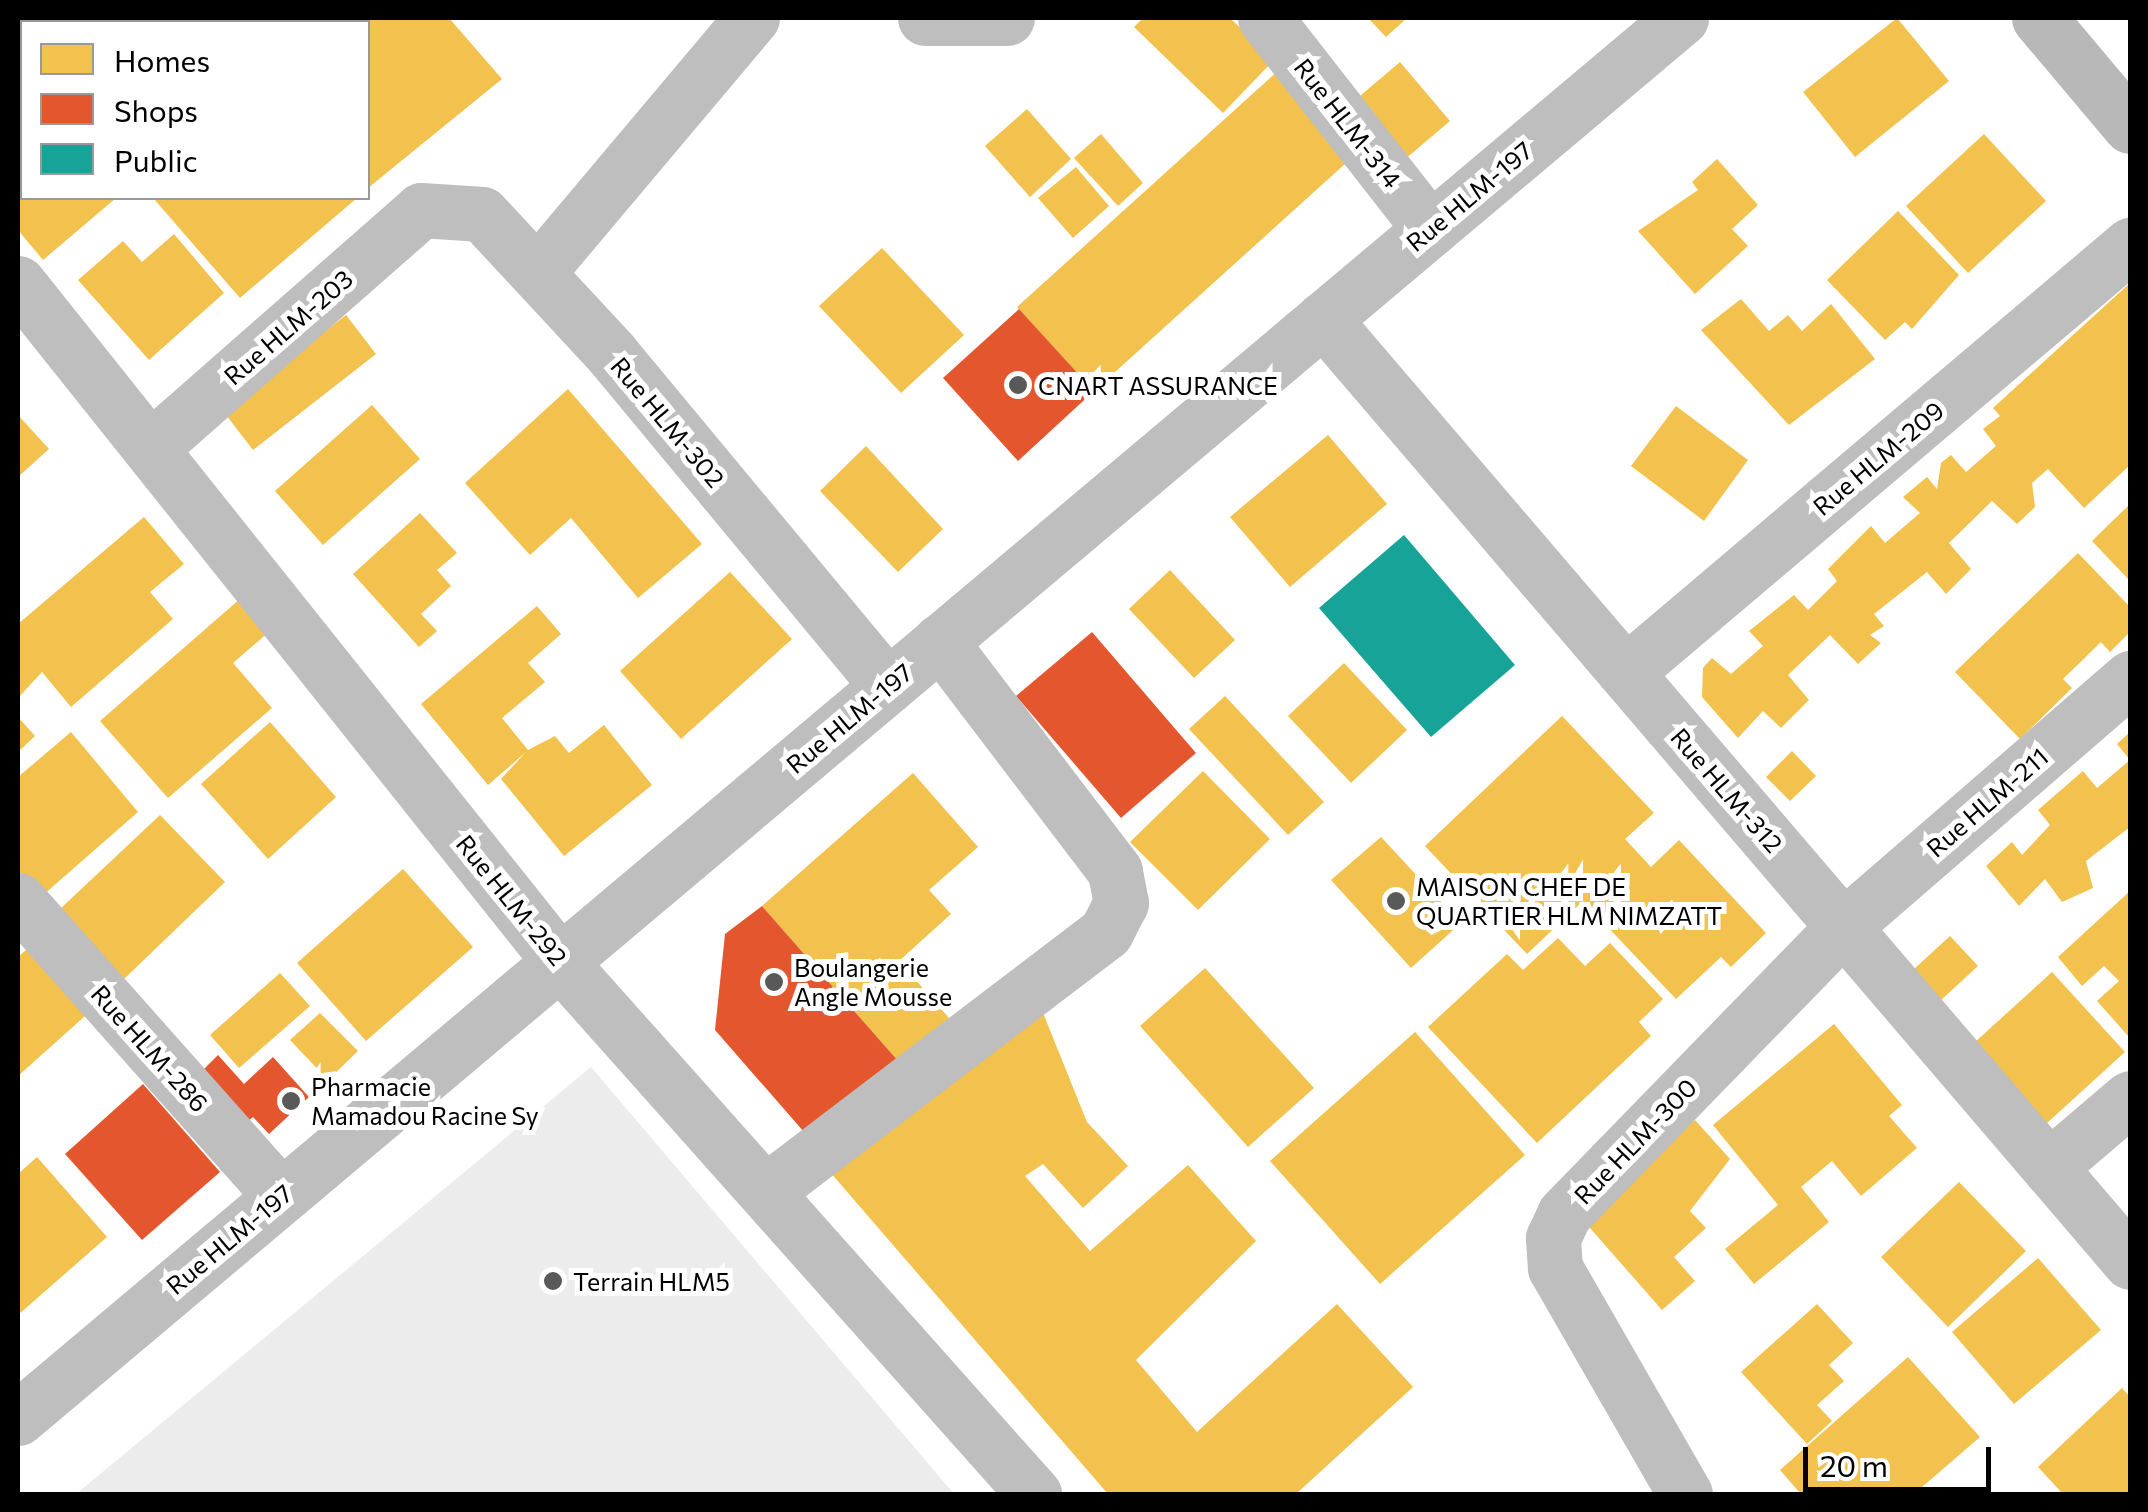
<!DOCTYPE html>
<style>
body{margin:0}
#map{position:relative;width:2148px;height:1512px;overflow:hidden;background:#fff;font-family:Commissioner,sans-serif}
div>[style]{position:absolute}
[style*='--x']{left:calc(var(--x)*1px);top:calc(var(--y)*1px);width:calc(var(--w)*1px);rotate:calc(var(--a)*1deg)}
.green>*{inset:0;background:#ececec}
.homes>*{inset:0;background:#f2c14e}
.shops>*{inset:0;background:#e4572e}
.public>*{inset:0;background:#17a398}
.street>*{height:55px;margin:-27.5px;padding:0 27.5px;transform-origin:27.5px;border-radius:27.5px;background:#bebebe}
.secondary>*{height:55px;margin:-27.5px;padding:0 27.5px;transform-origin:27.5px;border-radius:27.5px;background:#b8b8b8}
.dots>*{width:28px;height:28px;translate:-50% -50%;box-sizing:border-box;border:5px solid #fff;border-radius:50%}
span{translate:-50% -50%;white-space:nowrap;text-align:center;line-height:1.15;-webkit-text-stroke:10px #fff;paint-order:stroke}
.street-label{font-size:25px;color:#000}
.poi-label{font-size:25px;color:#000}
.left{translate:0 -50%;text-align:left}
.frame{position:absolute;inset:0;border:20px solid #000;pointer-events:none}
.legend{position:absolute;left:20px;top:20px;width:350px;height:180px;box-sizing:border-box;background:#fff;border:2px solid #999;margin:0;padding:12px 18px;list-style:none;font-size:30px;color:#000}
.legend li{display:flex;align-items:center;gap:20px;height:50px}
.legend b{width:50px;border:2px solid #999}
.scale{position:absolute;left:1803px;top:1447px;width:188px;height:45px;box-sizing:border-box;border:5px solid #000;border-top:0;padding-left:12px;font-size:30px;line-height:35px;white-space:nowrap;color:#000;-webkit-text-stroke:8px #fff;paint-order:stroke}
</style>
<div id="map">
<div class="green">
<i style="clip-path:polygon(591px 1067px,954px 1494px,76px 1494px)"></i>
</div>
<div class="homes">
<i style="clip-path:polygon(63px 18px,258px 18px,262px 22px,57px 22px)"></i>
<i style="clip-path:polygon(283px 18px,449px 18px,502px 79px,368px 188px,368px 22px)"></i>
<i style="clip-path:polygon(1143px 18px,1230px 18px,1274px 60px,1223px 113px,1134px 27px)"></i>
<i style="clip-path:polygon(1368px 18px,1407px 18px,1386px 37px)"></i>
<i style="clip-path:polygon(1897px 18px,1949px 81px,1855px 157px,1803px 92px)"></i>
<i style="clip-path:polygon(1400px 62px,1450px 121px,1397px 166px,1347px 107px)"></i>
<i style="clip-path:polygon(1279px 70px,1356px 154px,1094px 391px,1017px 307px)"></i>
<i style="clip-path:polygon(18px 75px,22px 198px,116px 198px,43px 260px,18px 230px)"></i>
<i style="clip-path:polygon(1027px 109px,1071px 159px,1030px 197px,985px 146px)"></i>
<i style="clip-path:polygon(1101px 134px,1143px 183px,1118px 206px,1074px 158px)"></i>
<i style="clip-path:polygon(1984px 134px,2046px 201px,1968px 273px,1906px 206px)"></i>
<i style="clip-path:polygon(1717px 159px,1758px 205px,1732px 229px,1748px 246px,1695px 294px,1638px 231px,1698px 190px,1692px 182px)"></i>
<i style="clip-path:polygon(1076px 167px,1109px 206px,1073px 238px,1038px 198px)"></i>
<i style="clip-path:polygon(357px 198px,240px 298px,154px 199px,156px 198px)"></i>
<i style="clip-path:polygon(1898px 211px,1959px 275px,1912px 329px,1905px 322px,1885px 340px,1827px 280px)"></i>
<i style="clip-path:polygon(174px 234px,224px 293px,149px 360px,78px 280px,123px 241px,142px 262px)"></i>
<i style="clip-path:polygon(882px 248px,964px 335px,901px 393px,819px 306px)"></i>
<i style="clip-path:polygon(2130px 283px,2130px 465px,2084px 508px,2048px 469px,2032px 483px,2035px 507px,2017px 524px,1992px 501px,1949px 543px,1971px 569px,1946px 594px,1927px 572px,1874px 614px,1884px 626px,1870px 635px,1881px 643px,1858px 664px,1830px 635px,1788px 675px,1809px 700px,1781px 728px,1763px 711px,1738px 738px,1702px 697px,1703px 668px,1712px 658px,1731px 674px,1763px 646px,1749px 631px,1794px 595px,1808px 610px,1837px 581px,1828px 569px,1871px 526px,1885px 543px,1920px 513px,1903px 497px,1927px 477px,1937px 489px,1941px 463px,1951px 455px,1966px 472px,1996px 446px,1983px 429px,2000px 416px,1993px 408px)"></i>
<i style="clip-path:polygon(1741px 299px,1769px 331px,1788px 315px,1802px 331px,1831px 304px,1875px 359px,1789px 425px,1701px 330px)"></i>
<i style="clip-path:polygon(346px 315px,376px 354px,253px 450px,223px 411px)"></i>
<i style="clip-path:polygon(568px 389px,702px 544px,638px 598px,571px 518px,530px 555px,465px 483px)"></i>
<i style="clip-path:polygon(372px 405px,420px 459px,323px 545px,275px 491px)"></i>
<i style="clip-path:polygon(1676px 406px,1748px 460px,1704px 521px,1631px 466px)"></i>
<i style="clip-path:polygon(18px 415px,49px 449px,18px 477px)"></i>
<i style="clip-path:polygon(1328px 435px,1387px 504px,1290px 587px,1230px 517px)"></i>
<i style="clip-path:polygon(866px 446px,943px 529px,898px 572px,820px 491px)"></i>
<i style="clip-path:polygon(2130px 504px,2130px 581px,2092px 541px)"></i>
<i style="clip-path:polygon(420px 513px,457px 553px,437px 570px,451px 586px,421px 614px,437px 631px,419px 647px,353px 574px)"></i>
<i style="clip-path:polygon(144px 517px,184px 564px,150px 592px,173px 619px,71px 707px,42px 672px,18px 698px,18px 624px)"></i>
<i style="clip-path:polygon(2078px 553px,2130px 607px,2130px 632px,2110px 652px,2101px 642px,2063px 679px,2072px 688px,2020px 739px,1955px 672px)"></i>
<i style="clip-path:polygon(1170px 570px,1235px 640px,1194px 678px,1129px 609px)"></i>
<i style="clip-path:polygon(730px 572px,792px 639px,681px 739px,620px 671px)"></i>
<i style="clip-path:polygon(241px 598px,270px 631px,233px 663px,272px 708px,168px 798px,100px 721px)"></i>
<i style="clip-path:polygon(537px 606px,561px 634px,528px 663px,545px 682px,502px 718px,528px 750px,555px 736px,569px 753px,604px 725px,652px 785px,564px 856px,501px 779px,526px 752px,488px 785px,421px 704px)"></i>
<i style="clip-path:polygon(1344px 663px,1407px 730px,1351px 783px,1288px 716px)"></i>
<i style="clip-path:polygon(1225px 696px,1324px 802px,1288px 835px,1189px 729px)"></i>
<i style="clip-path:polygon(1562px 716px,1654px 813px,1625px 839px,1651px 867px,1679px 840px,1766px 933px,1731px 967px,1721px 957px,1676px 999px,1583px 901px,1527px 954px,1425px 846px)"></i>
<i style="clip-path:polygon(18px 717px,35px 736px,18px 752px)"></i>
<i style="clip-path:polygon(270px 722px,336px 797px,268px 859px,201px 784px)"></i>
<i style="clip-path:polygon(71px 732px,138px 812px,34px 903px,18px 886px,18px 777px)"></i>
<i style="clip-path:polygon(2130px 732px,2130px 760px,2117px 744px)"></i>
<i style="clip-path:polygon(1792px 751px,1816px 776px,1790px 801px,1766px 777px)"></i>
<i style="clip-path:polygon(2130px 760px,2130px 827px,2086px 861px,2093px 888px,2062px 902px,2045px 879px,2019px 906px,1986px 866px,2012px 842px,2022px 855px,2050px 825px,2038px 810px,2083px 771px,2097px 788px)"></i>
<i style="clip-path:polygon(1203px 771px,1270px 839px,1198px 910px,1130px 842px)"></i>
<i style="clip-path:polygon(913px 773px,978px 847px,929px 890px,951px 914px,899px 961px,949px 1018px,899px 1062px,762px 906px)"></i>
<i style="clip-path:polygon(160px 815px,225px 882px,124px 979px,59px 910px)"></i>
<i style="clip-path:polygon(1381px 837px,1461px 923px,1411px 968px,1331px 880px)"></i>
<i style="clip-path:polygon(403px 869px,473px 947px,366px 1041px,297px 963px)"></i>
<i style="clip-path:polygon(2130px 891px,2130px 1038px,2097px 1001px,2119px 981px,2104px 966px,2082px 986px,2058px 957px)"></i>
<i style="clip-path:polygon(1950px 936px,1978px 966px,1928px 1012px,1901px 981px)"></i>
<i style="clip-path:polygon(1558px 938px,1585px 966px,1610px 943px,1663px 999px,1639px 1022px,1651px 1036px,1537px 1143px,1428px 1027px,1507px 954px,1523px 970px)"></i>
<i style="clip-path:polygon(35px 942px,94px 1008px,18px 1076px,18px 957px)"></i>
<i style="clip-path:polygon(1205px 968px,1314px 1088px,1248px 1147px,1140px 1026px)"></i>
<i style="clip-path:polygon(2052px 972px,2125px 1052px,2047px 1123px,1974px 1043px)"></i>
<i style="clip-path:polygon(280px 973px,310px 1006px,239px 1068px,210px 1035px)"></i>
<i style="clip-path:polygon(1039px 1003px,1087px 1122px,1128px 1166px,1083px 1208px,1043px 1164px,1025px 1176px,1090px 1251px,1188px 1165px,1256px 1241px,1136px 1360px,1197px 1432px,1337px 1304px,1413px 1387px,1296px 1494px,1108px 1494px,830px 1172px)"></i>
<i style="clip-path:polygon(320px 1013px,358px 1051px,328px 1080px,290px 1040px)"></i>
<i style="clip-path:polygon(1834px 1024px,1902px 1105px,1889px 1116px,1917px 1148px,1861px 1196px,1832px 1161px,1801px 1187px,1829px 1222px,1754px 1284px,1725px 1249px,1778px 1205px,1713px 1125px)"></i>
<i style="clip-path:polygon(1415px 1032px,1525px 1155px,1380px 1284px,1270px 1161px)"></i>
<i style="clip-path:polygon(1695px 1120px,1730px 1159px,1690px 1211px,1706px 1228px,1674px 1257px,1695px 1281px,1662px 1310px,1583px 1220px)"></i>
<i style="clip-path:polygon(37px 1157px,107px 1237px,18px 1315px,18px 1174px)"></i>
<i style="clip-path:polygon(1959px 1182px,2026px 1251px,1948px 1327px,1881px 1257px)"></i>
<i style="clip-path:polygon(2038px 1258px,2101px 1330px,2014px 1404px,1952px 1332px)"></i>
<i style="clip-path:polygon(1817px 1304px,1853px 1343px,1829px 1365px,1844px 1381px,1817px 1405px,1832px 1421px,1807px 1444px,1741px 1372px)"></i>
<i style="clip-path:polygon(1908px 1357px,1980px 1437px,1914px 1494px,1801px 1494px,1780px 1470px)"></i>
<i style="clip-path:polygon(2122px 1388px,2130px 1397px,2130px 1494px,2063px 1494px,2038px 1467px)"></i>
</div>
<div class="shops">
<i style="clip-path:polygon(1019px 309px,1094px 391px,1018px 461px,943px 378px)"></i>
<i style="clip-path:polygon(1092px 632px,1196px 753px,1121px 818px,1016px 696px)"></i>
<i style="clip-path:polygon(762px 906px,899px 1062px,811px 1140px,715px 1030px,725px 934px)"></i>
<i style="clip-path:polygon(218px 1055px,244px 1084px,273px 1057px,309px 1097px,269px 1134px,253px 1117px,238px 1130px,200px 1073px)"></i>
<i style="clip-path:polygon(143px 1084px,220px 1172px,142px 1240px,65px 1154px)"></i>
</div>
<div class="public">
<i style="clip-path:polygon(1404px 535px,1515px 665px,1431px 737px,1319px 608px)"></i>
</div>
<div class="street">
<i style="--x:925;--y:18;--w:82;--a:0"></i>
<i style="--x:1265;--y:18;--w:268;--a:52"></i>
<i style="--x:537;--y:273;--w:334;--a:-49.9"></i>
<i style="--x:18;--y:283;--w:869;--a:51.4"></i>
<i style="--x:560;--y:962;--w:713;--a:48.3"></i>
<i style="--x:1323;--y:319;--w:1241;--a:49.44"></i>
<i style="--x:155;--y:444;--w:354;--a:-41.3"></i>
<i style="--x:421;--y:210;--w:61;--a:3.8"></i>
<i style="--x:482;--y:214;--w:190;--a:47.1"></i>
<i style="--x:611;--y:353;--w:433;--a:50.3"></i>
<i style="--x:1626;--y:672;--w:661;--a:-40.27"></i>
<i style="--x:18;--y:900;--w:396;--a:48.4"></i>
<i style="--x:2049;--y:1167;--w:106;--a:-40.4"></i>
<i style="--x:770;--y:1188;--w:422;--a:-37.3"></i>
<i style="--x:1106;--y:932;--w:33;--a:-63"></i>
<i style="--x:1121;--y:903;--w:33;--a:-101"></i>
<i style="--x:1115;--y:871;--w:289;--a:-127.3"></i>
<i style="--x:18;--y:1418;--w:2174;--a:-40.09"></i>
<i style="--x:1685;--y:1494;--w:261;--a:-119.9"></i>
<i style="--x:1555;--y:1268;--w:30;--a:-94"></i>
<i style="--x:1553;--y:1238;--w:26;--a:-65"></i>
<i style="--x:1564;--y:1214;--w:402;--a:-45.8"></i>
<i style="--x:1844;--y:926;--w:379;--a:-40.9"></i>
</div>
<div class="secondary">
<i style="--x:2039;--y:18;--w:141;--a:49.9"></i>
</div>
<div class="dots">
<i style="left:1018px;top:385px;background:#595959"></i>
<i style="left:1396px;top:901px;background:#595959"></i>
<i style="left:774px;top:982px;background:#595959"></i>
<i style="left:291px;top:1101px;background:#595959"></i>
<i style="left:553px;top:1281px;background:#595959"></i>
</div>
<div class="street-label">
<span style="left:1348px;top:123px;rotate:52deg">Rue HLM-314</span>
<span style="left:1469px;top:196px;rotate:-40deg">Rue HLM-197</span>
<span style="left:288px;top:327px;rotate:-41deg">Rue HLM-203</span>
<span style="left:668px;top:422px;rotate:50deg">Rue HLM-302</span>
<span style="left:1878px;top:458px;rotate:-40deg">Rue HLM-209</span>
<span style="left:849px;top:718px;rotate:-40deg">Rue HLM-197</span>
<span style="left:1727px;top:790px;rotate:49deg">Rue HLM-312</span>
<span style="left:1987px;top:802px;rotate:-41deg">Rue HLM-211</span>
<span style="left:512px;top:900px;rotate:51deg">Rue HLM-292</span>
<span style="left:150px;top:1048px;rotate:48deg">Rue HLM-286</span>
<span style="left:1635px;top:1141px;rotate:-46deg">Rue HLM-300</span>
<span style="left:229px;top:1239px;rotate:-40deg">Rue HLM-197</span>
</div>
<div class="poi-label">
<span class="left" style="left:1038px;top:385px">CNART ASSURANCE</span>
<span class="left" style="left:1416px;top:901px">MAISON CHEF DE<br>QUARTIER HLM NIMZATT</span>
<span class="left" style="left:794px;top:982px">Boulangerie<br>Angle Mousse</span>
<span class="left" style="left:311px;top:1101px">Pharmacie<br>Mamadou Racine Sy</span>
<span class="left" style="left:573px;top:1281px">Terrain HLM5</span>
</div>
<div class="frame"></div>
<ul class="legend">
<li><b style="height:28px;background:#f2c14e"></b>Homes</li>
<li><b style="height:28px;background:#e4572e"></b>Shops</li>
<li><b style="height:28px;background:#17a398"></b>Public</li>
</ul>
<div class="scale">20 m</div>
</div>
